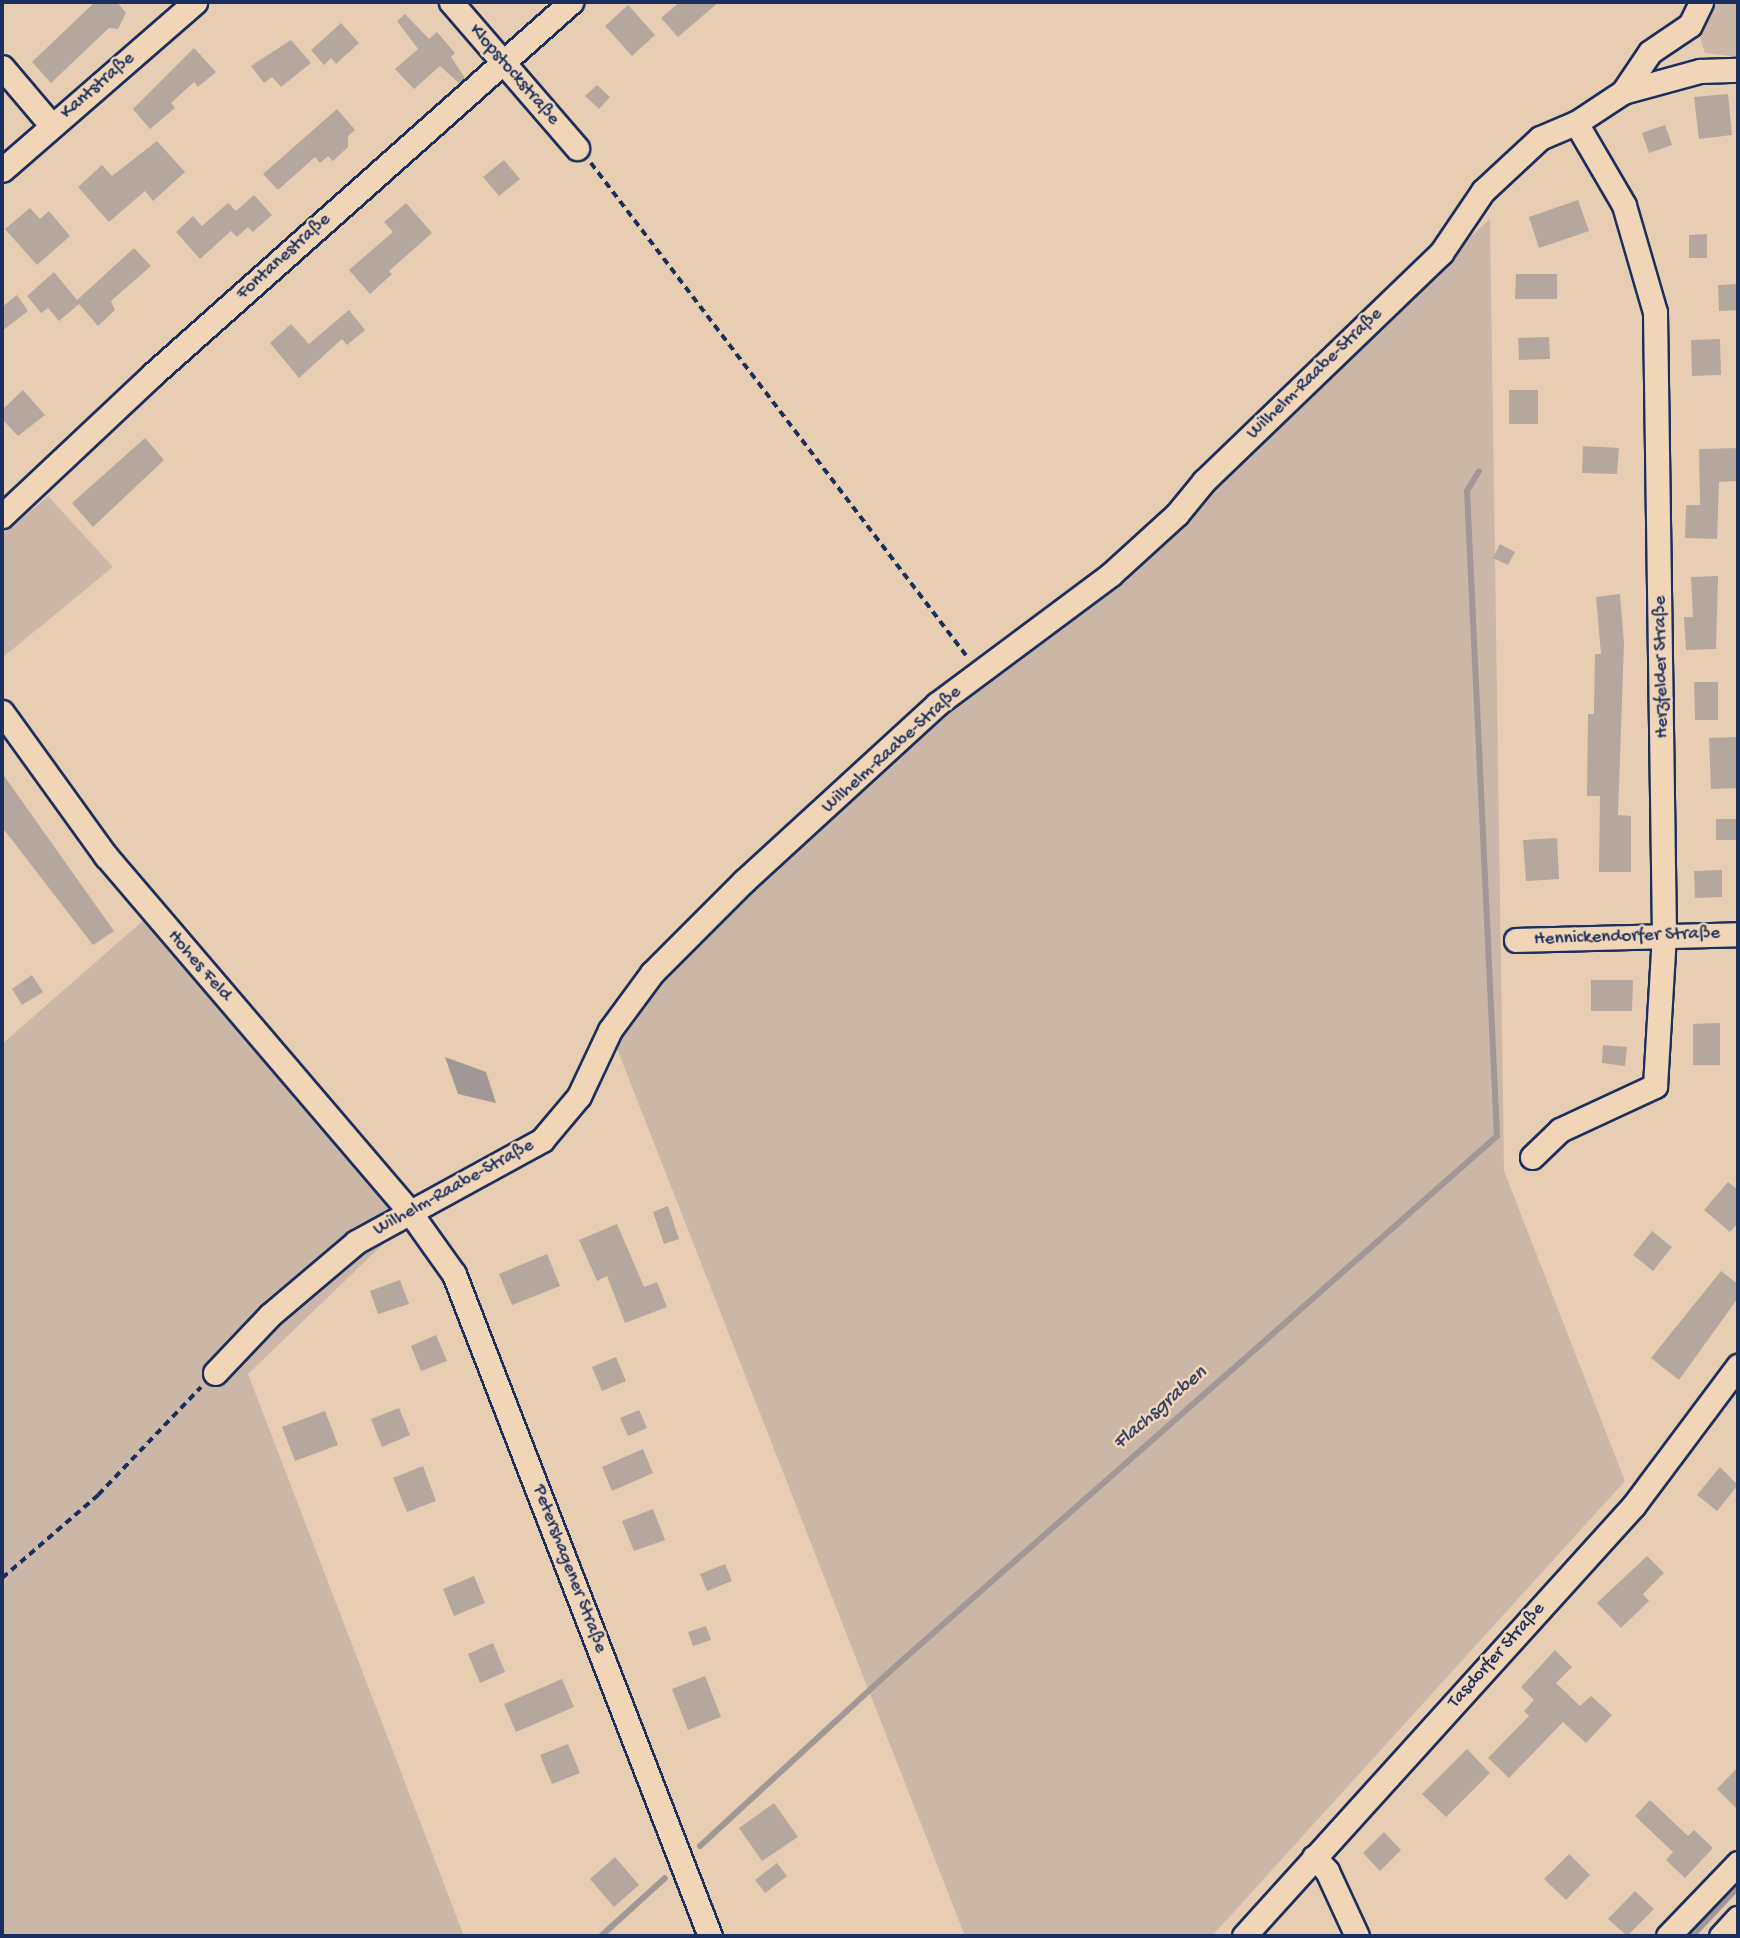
<!DOCTYPE html>
<meta charset="utf-8">
<style>
body{margin:0}
#map{position:relative;width:1740px;height:1938px;overflow:hidden;background:#e7ceb3;font-family:"Gochi Hand",sans-serif}
div>[style]{position:absolute}
[style*='--x']{left:calc(var(--x)*1px);top:calc(var(--y)*1px);width:calc(var(--w)*1px);rotate:calc(var(--a)*1deg)}
.green>*{inset:0;background:#cab7a7}
.water>*{inset:0;background:#a19796}
.stream>*{height:6px;margin:-3px;padding:0 3px;transform-origin:3px;border-radius:3px;background:#a19796}
.building>*{inset:0;background:#b4a79e}
.path>*{height:3.5px;margin-top:-1.75px;transform-origin:0;background:repeating-linear-gradient(90deg,#1b2f5e 0 7px,transparent 0 12px)}
.roads{filter:drop-shadow(2px 0 #1b2f5e) drop-shadow(-2px 0 #1b2f5e) drop-shadow(0 2px #1b2f5e) drop-shadow(0 -2px #1b2f5e)}
.street>*{height:23px;margin:-11.5px;padding:0 11.5px;transform-origin:11.5px;border-radius:11.5px;background:#f0d5b7}
span{translate:-50% -50%;white-space:nowrap;text-align:center;line-height:1.15;-webkit-text-stroke:5px #f0d5b7;paint-order:stroke}
.street-label{font-size:19px;color:#1b2f5e}
.water-label{font-size:21px;color:#364469;font-style:italic}
.frame{position:absolute;inset:0;border:4px solid #1b2f5e;pointer-events:none}
</style>
<div id="map">
<div class="green">
<i style="clip-path:polygon(1705px 2px,1738px 2px,1738px 57px,1705px 53px,1695px 21px)"></i>
<i style="clip-path:polygon(1490px 219px,1504px 1171px,1625px 1481px,1212px 1936px,965px 1936px,614px 1041px,657px 977px)"></i>
<i style="clip-path:polygon(48px 496px,113px 567px,2px 658px,2px 535px)"></i>
<i style="clip-path:polygon(146px 918px,405px 1223px,248px 1374px,464px 1936px,2px 1936px,2px 1044px)"></i>
</div>
<div class="water">
<i style="clip-path:polygon(445px 1057px,486px 1072px,496px 1103px,458px 1094px)"></i>
</div>
<div class="stream">
<i style="--x:700;--y:1846;--w:268;--a:-42.6"></i>
<i style="--x:897;--y:1665;--w:800;--a:-41.4"></i>
<i style="--x:1497;--y:1136;--w:646;--a:-92.66"></i>
<i style="--x:1467;--y:491;--w:23;--a:-59"></i>
<i style="--x:601;--y:1936;--w:86;--a:-42.2"></i>
<i style="--x:1692;--y:1936;--w:67;--a:-46.8"></i>
</div>
<div class="building">
<i style="clip-path:polygon(95px 2px,117px 2px,126px 13px,118px 29px,109px 28px,51px 83px,32px 62px)"></i>
<i style="clip-path:polygon(680px 2px,719px 2px,678px 37px,661px 18px)"></i>
<i style="clip-path:polygon(628px 5px,655px 35px,632px 56px,605px 26px)"></i>
<i style="clip-path:polygon(405px 14px,429px 39px,437px 32px,455px 53px,451px 57px,465px 78px,459px 83px,440px 66px,414px 89px,395px 69px,418px 49px,397px 21px)"></i>
<i style="clip-path:polygon(341px 23px,359px 43px,336px 64px,331px 58px,324px 65px,311px 50px)"></i>
<i style="clip-path:polygon(291px 40px,311px 63px,281px 87px,272px 77px,264px 83px,251px 66px)"></i>
<i style="clip-path:polygon(194px 48px,216px 72px,198px 87px,194px 82px,171px 103px,175px 108px,150px 129px,133px 109px)"></i>
<i style="clip-path:polygon(597px 85px,610px 97px,599px 109px,585px 96px)"></i>
<i style="clip-path:polygon(1728px 94px,1732px 135px,1699px 139px,1694px 97px)"></i>
<i style="clip-path:polygon(337px 109px,355px 130px,348px 136px,348px 147px,333px 161px,328px 156px,320px 163px,315px 157px,278px 190px,263px 174px)"></i>
<i style="clip-path:polygon(1665px 125px,1672px 145px,1649px 153px,1642px 133px)"></i>
<i style="clip-path:polygon(157px 141px,185px 172px,153px 201px,145px 191px,109px 222px,78px 187px,102px 165px,112px 176px)"></i>
<i style="clip-path:polygon(504px 160px,520px 179px,499px 196px,483px 177px)"></i>
<i style="clip-path:polygon(254px 195px,272px 215px,253px 232px,248px 227px,237px 237px,231px 231px,200px 259px,176px 232px,193px 216px,202px 226px,228px 203px,236px 211px)"></i>
<i style="clip-path:polygon(1578px 200px,1589px 231px,1539px 248px,1529px 217px)"></i>
<i style="clip-path:polygon(406px 203px,432px 233px,389px 271px,392px 274px,370px 294px,349px 270px,393px 232px,384px 222px)"></i>
<i style="clip-path:polygon(30px 208px,40px 219px,49px 211px,70px 236px,37px 265px,5px 229px)"></i>
<i style="clip-path:polygon(1707px 234px,1707px 258px,1689px 258px,1689px 235px)"></i>
<i style="clip-path:polygon(134px 248px,151px 266px,111px 301px,115px 310px,98px 326px,79px 304px,59px 321px,48px 308px,41px 313px,27px 296px,54px 272px,77px 300px)"></i>
<i style="clip-path:polygon(1516px 274px,1557px 274px,1557px 299px,1515px 299px)"></i>
<i style="clip-path:polygon(1738px 284px,1738px 310px,1719px 311px,1718px 285px)"></i>
<i style="clip-path:polygon(17px 295px,28px 311px,2px 331px,2px 307px)"></i>
<i style="clip-path:polygon(349px 310px,365px 330px,347px 345px,342px 339px,299px 378px,270px 343px,291px 324px,309px 344px)"></i>
<i style="clip-path:polygon(1549px 337px,1550px 359px,1519px 360px,1518px 338px)"></i>
<i style="clip-path:polygon(1720px 339px,1721px 375px,1692px 376px,1691px 340px)"></i>
<i style="clip-path:polygon(23px 390px,45px 415px,18px 436px,2px 419px,2px 410px)"></i>
<i style="clip-path:polygon(1509px 390px,1538px 390px,1538px 424px,1509px 424px)"></i>
<i style="clip-path:polygon(145px 438px,164px 460px,93px 527px,72px 503px)"></i>
<i style="clip-path:polygon(1583px 446px,1619px 448px,1617px 474px,1582px 473px)"></i>
<i style="clip-path:polygon(1738px 448px,1738px 481px,1719px 482px,1717px 539px,1685px 538px,1686px 505px,1700px 505px,1699px 449px)"></i>
<i style="clip-path:polygon(1500px 544px,1515px 552px,1508px 565px,1493px 558px)"></i>
<i style="clip-path:polygon(1718px 576px,1716px 649px,1686px 650px,1684px 617px,1693px 617px,1691px 577px)"></i>
<i style="clip-path:polygon(1620px 594px,1624px 643px,1618px 815px,1631px 816px,1631px 872px,1599px 872px,1600px 796px,1587px 796px,1588px 714px,1594px 714px,1595px 654px,1601px 654px,1596px 597px)"></i>
<i style="clip-path:polygon(1694px 682px,1718px 682px,1718px 720px,1695px 720px)"></i>
<i style="clip-path:polygon(1738px 737px,1738px 788px,1711px 789px,1709px 738px)"></i>
<i style="clip-path:polygon(2px 773px,114px 931px,93px 945px,2px 827px)"></i>
<i style="clip-path:polygon(1716px 819px,1737px 819px,1738px 840px,1716px 840px)"></i>
<i style="clip-path:polygon(1557px 838px,1559px 879px,1526px 881px,1523px 840px)"></i>
<i style="clip-path:polygon(1722px 870px,1722px 897px,1695px 898px,1694px 871px)"></i>
<i style="clip-path:polygon(32px 975px,43px 992px,22px 1005px,12px 989px)"></i>
<i style="clip-path:polygon(1591px 980px,1633px 980px,1632px 1011px,1591px 1011px)"></i>
<i style="clip-path:polygon(1720px 1023px,1720px 1065px,1693px 1065px,1693px 1024px)"></i>
<i style="clip-path:polygon(1603px 1045px,1627px 1047px,1625px 1066px,1602px 1063px)"></i>
<i style="clip-path:polygon(1728px 1182px,1738px 1190px,1738px 1223px,1730px 1232px,1704px 1210px)"></i>
<i style="clip-path:polygon(668px 1206px,679px 1239px,664px 1244px,653px 1212px)"></i>
<i style="clip-path:polygon(617px 1224px,644px 1287px,657px 1282px,667px 1307px,625px 1323px,607px 1276px,597px 1281px,579px 1240px)"></i>
<i style="clip-path:polygon(1652px 1231px,1672px 1247px,1653px 1271px,1633px 1255px)"></i>
<i style="clip-path:polygon(547px 1254px,560px 1286px,512px 1305px,499px 1274px)"></i>
<i style="clip-path:polygon(1721px 1271px,1738px 1284px,1738px 1298px,1679px 1380px,1651px 1358px)"></i>
<i style="clip-path:polygon(400px 1280px,409px 1304px,378px 1314px,370px 1291px)"></i>
<i style="clip-path:polygon(436px 1335px,447px 1361px,421px 1371px,411px 1346px)"></i>
<i style="clip-path:polygon(616px 1357px,626px 1381px,602px 1391px,592px 1367px)"></i>
<i style="clip-path:polygon(399px 1408px,410px 1435px,382px 1447px,371px 1419px)"></i>
<i style="clip-path:polygon(639px 1410px,647px 1428px,628px 1436px,620px 1418px)"></i>
<i style="clip-path:polygon(325px 1411px,338px 1445px,295px 1461px,282px 1427px)"></i>
<i style="clip-path:polygon(643px 1449px,653px 1473px,612px 1491px,602px 1467px)"></i>
<i style="clip-path:polygon(423px 1466px,436px 1501px,407px 1512px,393px 1478px)"></i>
<i style="clip-path:polygon(1720px 1467px,1738px 1485px,1717px 1511px,1697px 1495px)"></i>
<i style="clip-path:polygon(653px 1509px,665px 1540px,634px 1551px,622px 1521px)"></i>
<i style="clip-path:polygon(1647px 1556px,1664px 1573px,1643px 1594px,1649px 1601px,1621px 1628px,1597px 1603px)"></i>
<i style="clip-path:polygon(725px 1564px,732px 1581px,707px 1591px,700px 1574px)"></i>
<i style="clip-path:polygon(474px 1576px,485px 1603px,454px 1616px,443px 1589px)"></i>
<i style="clip-path:polygon(706px 1626px,711px 1640px,693px 1646px,688px 1632px)"></i>
<i style="clip-path:polygon(493px 1643px,505px 1672px,480px 1683px,468px 1654px)"></i>
<i style="clip-path:polygon(1555px 1650px,1572px 1667px,1556px 1683px,1580px 1706px,1591px 1696px,1612px 1715px,1586px 1743px,1563px 1722px,1509px 1778px,1488px 1758px,1529px 1716px,1524px 1711px,1534px 1700px,1521px 1687px)"></i>
<i style="clip-path:polygon(705px 1676px,721px 1717px,688px 1730px,672px 1689px)"></i>
<i style="clip-path:polygon(562px 1679px,574px 1707px,516px 1732px,504px 1704px)"></i>
<i style="clip-path:polygon(568px 1744px,580px 1773px,552px 1784px,540px 1755px)"></i>
<i style="clip-path:polygon(1467px 1749px,1490px 1773px,1446px 1817px,1422px 1794px)"></i>
<i style="clip-path:polygon(1738px 1767px,1738px 1810px,1717px 1789px)"></i>
<i style="clip-path:polygon(1650px 1800px,1688px 1836px,1694px 1830px,1713px 1848px,1685px 1878px,1666px 1860px,1673px 1852px,1635px 1816px)"></i>
<i style="clip-path:polygon(774px 1803px,798px 1837px,762px 1861px,739px 1828px)"></i>
<i style="clip-path:polygon(1384px 1832px,1401px 1850px,1380px 1871px,1363px 1853px)"></i>
<i style="clip-path:polygon(1569px 1854px,1590px 1875px,1566px 1900px,1544px 1879px)"></i>
<i style="clip-path:polygon(615px 1857px,639px 1885px,614px 1907px,590px 1879px)"></i>
<i style="clip-path:polygon(777px 1863px,787px 1876px,765px 1893px,755px 1880px)"></i>
<i style="clip-path:polygon(1635px 1891px,1654px 1909px,1627px 1936px,1608px 1919px)"></i>
</div>
<div class="path">
<i style="--x:591;--y:163;--w:619;--a:52.69"></i>
<i style="--x:2;--y:1578;--w:127;--a:-40.8"></i>
<i style="--x:98;--y:1495;--w:149;--a:-46.4"></i>
</div>
<div class="roads">
<div class="street">
<i style="--x:451;--y:2;--w:193;--a:49.2"></i>
<i style="--x:2;--y:67;--w:77;--a:49.7"></i>
<i style="--x:1623;--y:92;--w:48;--a:-56"></i>
<i style="--x:1650;--y:52;--w:48;--a:-34"></i>
<i style="--x:1690;--y:25;--w:25;--a:-64"></i>
<i style="--x:2;--y:170;--w:256;--a:-41"></i>
<i style="--x:2;--y:516;--w:207;--a:-43.2"></i>
<i style="--x:153;--y:374;--w:560;--a:-41.67"></i>
<i style="--x:2;--y:712;--w:178;--a:54.2"></i>
<i style="--x:106;--y:856;--w:467;--a:49.5"></i>
<i style="--x:409;--y:1211;--w:77;--a:54.5"></i>
<i style="--x:454;--y:1274;--w:710;--a:68.86"></i>
<i style="--x:1516;--y:940;--w:222;--a:-1.5"></i>
<i style="--x:1532;--y:1157;--w:39;--a:-44"></i>
<i style="--x:1560;--y:1130;--w:105;--a:-24.9"></i>
<i style="--x:1655;--y:1086;--w:152;--a:-86.6"></i>
<i style="--x:1664;--y:934;--w:622;--a:-90.83"></i>
<i style="--x:1655;--y:312;--w:111;--a:-106.2"></i>
<i style="--x:1624;--y:205;--w:95;--a:-120.3"></i>
<i style="--x:215;--y:1373;--w:80;--a:-46.5"></i>
<i style="--x:270;--y:1315;--w:113;--a:-40.3"></i>
<i style="--x:356;--y:1242;--w:212;--a:-28.7"></i>
<i style="--x:542;--y:1140;--w:57;--a:-49.9"></i>
<i style="--x:579;--y:1096;--w:73;--a:-64.8"></i>
<i style="--x:610;--y:1030;--w:71;--a:-53.6"></i>
<i style="--x:652;--y:973;--w:130;--a:-45"></i>
<i style="--x:744;--y:881;--w:262;--a:-42.5"></i>
<i style="--x:937;--y:704;--w:216;--a:-36.7"></i>
<i style="--x:1110;--y:575;--w:91;--a:-42.3"></i>
<i style="--x:1177;--y:514;--w:43;--a:-50.7"></i>
<i style="--x:1204;--y:481;--w:329;--a:-43.9"></i>
<i style="--x:1441;--y:253;--w:75;--a:-55.9"></i>
<i style="--x:1483;--y:191;--w:78;--a:-42.9"></i>
<i style="--x:1540;--y:138;--w:39;--a:-23"></i>
<i style="--x:1576;--y:123;--w:56;--a:-33.4"></i>
<i style="--x:1623;--y:92;--w:80;--a:-15.3"></i>
<i style="--x:1700;--y:71;--w:38;--a:-2"></i>
<i style="--x:1314;--y:1857;--w:19;--a:47"></i>
<i style="--x:1327;--y:1871;--w:72;--a:65.2"></i>
<i style="--x:1244;--y:1936;--w:581;--a:-47.86"></i>
<i style="--x:1634;--y:1505;--w:174;--a:-53.2"></i>
<i style="--x:1668;--y:1936;--w:101;--a:-46.2"></i>
<i style="--x:1721;--y:1936;--w:25;--a:-47"></i>
</div>
</div>
<div class="street-label">
<span style="left:514px;top:75px;rotate:49deg">Klopstockstraße</span>
<span style="left:98px;top:86px;rotate:-41deg">Kantstraße</span>
<span style="left:284px;top:257px;rotate:-42deg">Fontanestraße</span>
<span style="left:1315px;top:374px;rotate:-44deg">Wilhelm-Raabe-Straße</span>
<span style="left:1662px;top:667px;rotate:-91deg">Herzfelder Straße</span>
<span style="left:892px;top:750px;rotate:-42deg">Wilhelm-Raabe-Straße</span>
<span style="left:1627px;top:937px;rotate:-2deg">Hennickendorfer Straße</span>
<span style="left:199px;top:966px;rotate:49deg">Hohes Feld</span>
<span style="left:454px;top:1188px;rotate:-29deg">Wilhelm-Raabe-Straße</span>
<span style="left:569px;top:1569px;rotate:69deg">Petershagener Straße</span>
<span style="left:1497px;top:1656px;rotate:-48deg">Tasdorfer Straße</span>
</div>
<div class="water-label">
<span style="left:1161px;top:1409px;rotate:-41deg">Flachsgraben</span>
</div>
<div class="frame"></div>
</div>
